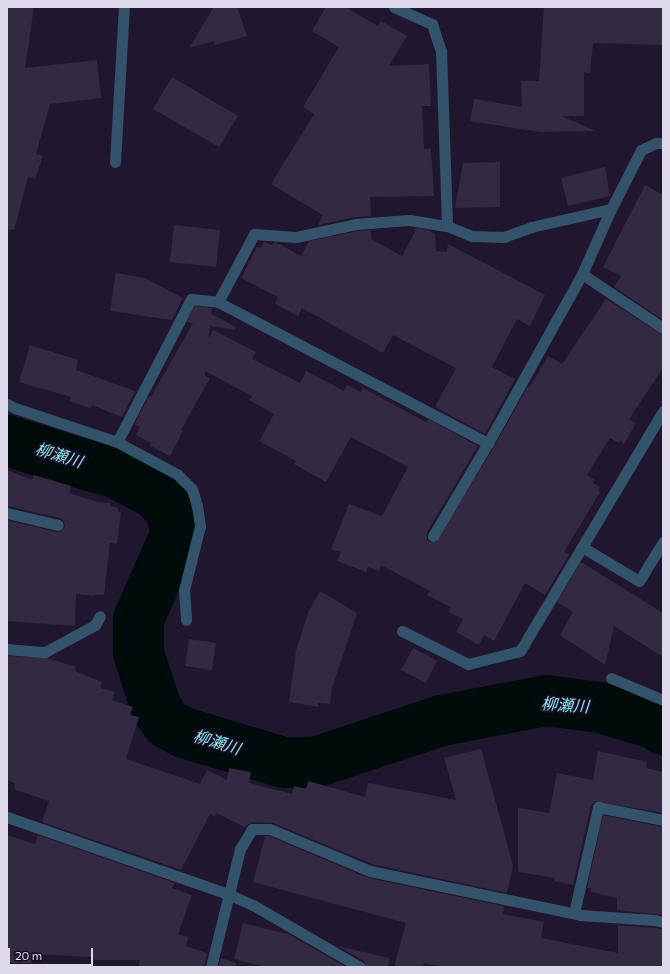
<!DOCTYPE html>
<meta charset="utf-8">
<style>
body{margin:0}
#map{position:relative;width:670px;height:974px;overflow:hidden;background:#21162f;font-family:Commissioner,"Noto Sans JP",sans-serif}
div>[style]{position:absolute}
[style*='--x']{left:calc(var(--x)*1px);top:calc(var(--y)*1px);width:calc(var(--w)*1px);rotate:calc(var(--a)*1deg)}
.river>*{height:51px;margin:-25.5px;padding:0 25.5px;transform-origin:25.5px;border-radius:25.5px;background:#000c0c}
.building>*{inset:0;background:#342943}
.service>*{height:11px;margin:-5.5px;padding:0 5.5px;transform-origin:5.5px;border-radius:5.5px;background:#33536a}
.minor>*{height:11px;margin:-5.5px;padding:0 5.5px;transform-origin:5.5px;border-radius:5.5px;background:#33536a}
span{translate:-50% -50%;white-space:nowrap;text-align:center;line-height:1.15;-webkit-text-stroke:4px #180c25;paint-order:stroke}
.water-label{font-size:16px;color:#8ae9eb;font-style:italic}
.frame{position:absolute;inset:0;border:8px solid #e0d9eb;pointer-events:none}
.scale{position:absolute;left:8px;top:948px;width:85px;height:18px;box-sizing:border-box;border:2px solid #e0d9eb;border-top:0;padding-left:5px;font-size:12px;line-height:14px;white-space:nowrap;color:#e0d9eb;-webkit-text-stroke:3px #180c25;paint-order:stroke}
</style>
<div id="map">
<div class="river">
<i style="--x:7;--y:440;--w:59;--a:17.8"></i>
<i style="--x:63;--y:458;--w:54;--a:15.1"></i>
<i style="--x:115;--y:472;--w:47;--a:28.2"></i>
<i style="--x:156;--y:494;--w:23;--a:49"></i>
<i style="--x:171;--y:511;--w:22;--a:77"></i>
<i style="--x:176;--y:532;--w:95;--a:113.6"></i>
<i style="--x:138;--y:619;--w:34;--a:90"></i>
<i style="--x:138;--y:653;--w:58;--a:71.9"></i>
<i style="--x:156;--y:708;--w:19;--a:54"></i>
<i style="--x:167;--y:723;--w:18;--a:29"></i>
<i style="--x:183;--y:732;--w:104;--a:16.7"></i>
<i style="--x:283;--y:762;--w:31;--a:0"></i>
<i style="--x:314;--y:762;--w:134;--a:-18.3"></i>
<i style="--x:441;--y:720;--w:107;--a:-10.8"></i>
<i style="--x:546;--y:700;--w:54;--a:7.4"></i>
<i style="--x:600;--y:707;--w:59;--a:16.9"></i>
<i style="--x:656;--y:724;--w:9;--a:36"></i>
</div>
<div class="building">
<i style="clip-path:polygon(7px 7px,34px 7px,25px 68px,97px 60px,101px 98px,50px 104px,36px 154px,43px 156px,35px 179px,28px 177px,14px 230px,7px 229px)"></i>
<i style="clip-path:polygon(214px 7px,237px 7px,247px 36px,215px 45px,214px 41px,189px 48px)"></i>
<i style="clip-path:polygon(326px 7px,345px 7px,378px 26px,381px 21px,407px 36px,389px 66px,429px 64px,431px 106px,422px 106px,424px 149px,431px 149px,434px 196px,370px 197px,371px 216px,355px 217px,318px 225px,323px 215px,271px 184px,314px 114px,303px 107px,339px 47px,312px 31px)"></i>
<i style="clip-path:polygon(544px 7px,663px 7px,663px 45px,593px 43px,590px 73px,584px 72px,584px 116px,561px 116px,596px 131px,540px 132px,470px 121px,474px 99px,522px 107px,521px 81px,539px 81px)"></i>
<i style="clip-path:polygon(172px 77px,238px 116px,219px 147px,153px 109px)"></i>
<i style="clip-path:polygon(500px 162px,500px 207px,455px 208px,463px 163px)"></i>
<i style="clip-path:polygon(605px 167px,610px 196px,568px 206px,561px 178px)"></i>
<i style="clip-path:polygon(645px 185px,663px 195px,663px 320px,614px 287px,621px 276px,603px 267px)"></i>
<i style="clip-path:polygon(174px 225px,220px 230px,216px 267px,170px 262px)"></i>
<i style="clip-path:polygon(417px 228px,428px 230px,435px 234px,436px 251px,447px 252px,448px 244px,545px 295px,530px 326px,517px 319px,492px 367px,515px 379px,485px 434px,435px 407px,456px 368px,393px 335px,383px 353px,302px 308px,298px 316px,275px 304px,278px 297px,241px 278px,257px 247px,261px 248px,264px 242px,272px 245px,275px 242px,301px 256px,309px 241px,357px 231px,371px 230px,371px 239px,402px 256px)"></i>
<i style="clip-path:polygon(116px 273px,145px 278px,183px 298px,172px 320px,110px 311px)"></i>
<i style="clip-path:polygon(606px 299px,663px 335px,663px 368px,629px 419px,636px 423px,624px 444px,620px 441px,619px 443px,610px 438px,587px 475px,595px 480px,593px 483px,600px 487px,598px 491px,600px 492px,564px 552px,569px 555px,545px 595px,525px 583px,494px 641px,484px 635px,479px 645px,456px 632px,463px 619px,449px 612px,451px 607px,427px 595px,430px 591px,381px 565px,379px 571px,368px 567px,366px 572px,337px 561px,341px 552px,331px 549px,349px 504px,382px 516px,408px 467px,351px 437px,326px 482px,294px 464px,296px 461px,259px 441px,274px 414px,249px 400px,252px 396px,205px 371px,205px 376px,210px 378px,181px 430px,183px 431px,170px 456px,149px 445px,151px 443px,136px 435px,140px 427px,135px 425px,136px 421px,149px 396px,151px 397px,193px 323px,187px 322px,195px 306px,212px 308px,211px 314px,236px 327px,235px 330px,210px 326px,209px 339px,213px 330px,256px 352px,252px 359px,300px 383px,306px 371px,344px 391px,347px 385px,361px 392px,363px 388px,426px 422px,428px 419px,478px 446px,427px 532px,427px 540px,430px 542px,436px 542px,494px 447px,528px 386px,530px 387px,548px 356px,562px 364px)"></i>
<i style="clip-path:polygon(30px 345px,78px 360px,76px 370px,135px 391px,122px 417px,92px 405px,90px 408px,70px 401px,71px 397px,19px 382px)"></i>
<i style="clip-path:polygon(7px 470px,32px 480px,34px 475px,71px 486px,69px 493px,98px 502px,110px 503px,110px 506px,118px 508px,118px 512px,121px 512px,117px 544px,110px 543px,104px 595px,95px 595px,94px 596px,76px 594px,75px 626px,7px 621px,7px 520px,56px 532px,63px 530px,65px 526px,63px 520px,60px 518px,7px 506px)"></i>
<i style="clip-path:polygon(581px 562px,663px 613px,663px 657px,614px 626px,605px 665px,560px 635px,573px 612px,557px 602px)"></i>
<i style="clip-path:polygon(320px 591px,357px 613px,332px 688px,330px 704px,318px 703px,318px 707px,289px 702px,296px 651px,308px 613px)"></i>
<i style="clip-path:polygon(189px 639px,216px 643px,212px 670px,185px 666px)"></i>
<i style="clip-path:polygon(413px 648px,437px 661px,426px 683px,401px 670px)"></i>
<i style="clip-path:polygon(7px 656px,47px 658px,76px 667px,75px 671px,102px 682px,100px 688px,115px 692px,112px 700px,133px 707px,130px 715px,139px 717px,126px 759px,200px 784px,207px 770px,227px 780px,229px 768px,251px 772px,249px 783px,292px 794px,294px 786px,306px 789px,308px 781px,365px 797px,368px 783px,456px 800px,444px 758px,481px 749px,513px 865px,507px 893px,372px 864px,273px 823px,252px 822px,245px 827px,216px 813px,215px 816px,210px 814px,181px 870px,42px 822px,49px 801px,14px 789px,15px 783px,7px 780px)"></i>
<i style="clip-path:polygon(598px 751px,647px 762px,646px 768px,663px 772px,663px 813px,595px 801px,591px 805px,573px 885px,554px 881px,555px 878px,518px 872px,518px 808px,549px 813px,557px 773px,593px 780px)"></i>
<i style="clip-path:polygon(603px 815px,663px 827px,663px 915px,617px 910px,617px 898px,591px 892px,591px 888px,587px 888px)"></i>
<i style="clip-path:polygon(7px 835px,35px 844px,38px 835px,175px 883px,172px 888px,192px 895px,178px 934px,188px 937px,186px 946px,207px 953px,204px 967px,138px 967px,140px 960px,92px 960px,92px 957px,32px 954px,32px 963px,7px 963px)"></i>
<i style="clip-path:polygon(263px 836px,269px 836px,368px 878px,504px 906px,503px 914px,544px 922px,541px 938px,618px 953px,618px 925px,663px 929px,663px 967px,445px 967px,424px 963px,423px 967px,394px 967px,406px 923px,253px 882px,265px 837px)"></i>
<i style="clip-path:polygon(243px 923px,290px 935px,346px 967px,265px 967px,234px 959px)"></i>
<i style="clip-path:polygon(338px 946px,389px 958px,388px 967px,367px 967px,364px 961px)"></i>
<i style="clip-path:polygon(221px 958px,236px 963px,236px 967px,218px 967px)"></i>
</div>
<div class="service">
<i style="--x:115;--y:162;--w:155;--a:-86.7"></i>
<i style="--x:7;--y:513;--w:52;--a:13.2"></i>
<i style="--x:7;--y:649;--w:38;--a:5"></i>
<i style="--x:45;--y:652;--w:57;--a:-28.4"></i>
<i style="--x:95;--y:625;--w:10;--a:-61"></i>
</div>
<div class="minor">
<i style="--x:394;--y:7;--w:42;--a:24.1"></i>
<i style="--x:432;--y:24;--w:28;--a:72"></i>
<i style="--x:441;--y:51;--w:175;--a:88"></i>
<i style="--x:582;--y:274;--w:97;--a:33.7"></i>
<i style="--x:218;--y:302;--w:77;--a:-62.1"></i>
<i style="--x:254;--y:234;--w:42;--a:4.1"></i>
<i style="--x:296;--y:237;--w:61;--a:-12.2"></i>
<i style="--x:356;--y:224;--w:53;--a:-4.3"></i>
<i style="--x:409;--y:220;--w:38;--a:9"></i>
<i style="--x:447;--y:226;--w:27;--a:22"></i>
<i style="--x:472;--y:236;--w:32;--a:2"></i>
<i style="--x:504;--y:237;--w:29;--a:-20"></i>
<i style="--x:531;--y:227;--w:82;--a:-12.7"></i>
<i style="--x:7;--y:404;--w:9;--a:27"></i>
<i style="--x:15;--y:408;--w:108;--a:18.4"></i>
<i style="--x:117;--y:442;--w:161;--a:-62.6"></i>
<i style="--x:191;--y:299;--w:27;--a:6"></i>
<i style="--x:218;--y:302;--w:305;--a:27.6"></i>
<i style="--x:117;--y:442;--w:68;--a:28.1"></i>
<i style="--x:177;--y:474;--w:21;--a:45"></i>
<i style="--x:192;--y:489;--w:18;--a:74"></i>
<i style="--x:197;--y:506;--w:20;--a:81"></i>
<i style="--x:200;--y:526;--w:66;--a:104"></i>
<i style="--x:184;--y:590;--w:30;--a:86"></i>
<i style="--x:433;--y:536;--w:108;--a:-59.4"></i>
<i style="--x:488;--y:443;--w:193;--a:-60.9"></i>
<i style="--x:582;--y:274;--w:71;--a:-66"></i>
<i style="--x:611;--y:209;--w:66;--a:-63"></i>
<i style="--x:641;--y:150;--w:17;--a:-25"></i>
<i style="--x:656;--y:143;--w:7;--a:0"></i>
<i style="--x:582;--y:547;--w:66;--a:30.8"></i>
<i style="--x:639;--y:581;--w:46;--a:-58.4"></i>
<i style="--x:402;--y:631;--w:74;--a:26.6"></i>
<i style="--x:468;--y:664;--w:54;--a:-14"></i>
<i style="--x:520;--y:651;--w:279;--a:-59.2"></i>
<i style="--x:611;--y:678;--w:56;--a:22.9"></i>
<i style="--x:7;--y:817;--w:234;--a:19.2"></i>
<i style="--x:228;--y:894;--w:27;--a:24"></i>
<i style="--x:253;--y:905;--w:124;--a:30.1"></i>
<i style="--x:574;--y:913;--w:109;--a:-77.2"></i>
<i style="--x:598;--y:807;--w:66;--a:11.3"></i>
<i style="--x:211;--y:967;--w:122;--a:-76.2"></i>
<i style="--x:240;--y:849;--w:23;--a:-59"></i>
<i style="--x:252;--y:829;--w:18;--a:0"></i>
<i style="--x:270;--y:829;--w:108;--a:22.8"></i>
<i style="--x:370;--y:871;--w:215;--a:11.8"></i>
<i style="--x:580;--y:915;--w:75;--a:3.8"></i>
<i style="--x:655;--y:920;--w:8;--a:14"></i>
</div>
<div class="water-label">
<span style="left:59px;top:455px;rotate:17deg">柳瀬川</span>
<span style="left:565px;top:705px;rotate:4deg">柳瀬川</span>
<span style="left:217px;top:742px;rotate:17deg">柳瀬川</span>
</div>
<div class="frame"></div>
<div class="scale">20 m</div>
</div>
